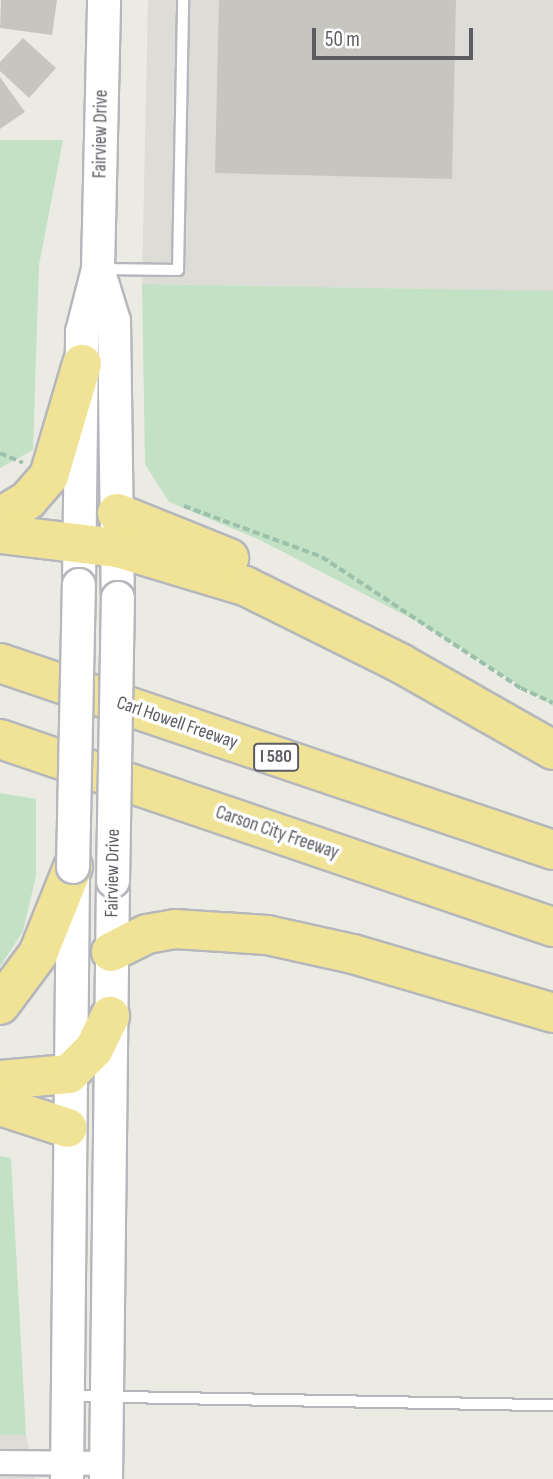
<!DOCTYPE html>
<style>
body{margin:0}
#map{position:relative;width:553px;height:1479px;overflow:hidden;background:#ecebe3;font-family:"Sofia Sans Condensed",sans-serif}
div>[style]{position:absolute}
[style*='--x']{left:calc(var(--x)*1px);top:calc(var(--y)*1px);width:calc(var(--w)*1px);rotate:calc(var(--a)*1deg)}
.industrial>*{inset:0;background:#dedcd7}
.green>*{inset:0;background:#c2e1c5}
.building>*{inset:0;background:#c7c5c0}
.path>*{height:3.5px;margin-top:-1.75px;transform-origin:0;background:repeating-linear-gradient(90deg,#9cc1aa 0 7px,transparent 0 10.5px)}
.roads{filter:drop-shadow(2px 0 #b5b7bc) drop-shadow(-2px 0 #b5b7bc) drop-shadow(0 2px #b5b7bc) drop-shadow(0 -2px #b5b7bc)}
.lane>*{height:10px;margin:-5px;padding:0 5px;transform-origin:5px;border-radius:5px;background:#fff}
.street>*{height:23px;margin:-11.5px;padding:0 11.5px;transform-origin:11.5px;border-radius:11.5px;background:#fff}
.secondary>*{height:32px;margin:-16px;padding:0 16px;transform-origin:16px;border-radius:16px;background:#fff}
.highway>*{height:38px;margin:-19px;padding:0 19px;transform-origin:19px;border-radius:19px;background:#f1e395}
.bridges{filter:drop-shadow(2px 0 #b6b8bd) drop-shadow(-2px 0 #b6b8bd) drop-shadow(0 2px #b6b8bd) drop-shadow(0 -2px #b6b8bd)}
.secondary-bridge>*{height:32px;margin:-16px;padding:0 16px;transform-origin:16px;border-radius:16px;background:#fff}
span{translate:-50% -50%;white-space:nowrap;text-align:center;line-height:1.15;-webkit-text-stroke:7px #fff;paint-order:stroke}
.shield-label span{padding:2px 5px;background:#fff;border:2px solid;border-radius:5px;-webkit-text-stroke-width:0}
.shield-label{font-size:18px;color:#5b5d62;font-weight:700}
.street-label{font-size:19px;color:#5b5d62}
.scale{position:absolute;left:312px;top:28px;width:161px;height:32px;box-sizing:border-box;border:4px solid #5b5d62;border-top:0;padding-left:9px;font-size:21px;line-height:24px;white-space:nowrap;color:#5b5d62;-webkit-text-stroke:5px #fff;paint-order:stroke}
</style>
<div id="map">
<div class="industrial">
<i style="clip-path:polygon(148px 0,553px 0,553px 291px,142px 284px)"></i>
<i style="clip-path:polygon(0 1435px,26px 1435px,35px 1479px,0 1479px)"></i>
</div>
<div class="green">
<i style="clip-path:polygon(0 140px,63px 140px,39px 265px,33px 450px,0 468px)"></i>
<i style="clip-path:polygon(142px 284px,553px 291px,553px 706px,420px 623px,258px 539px,169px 502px,145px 464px)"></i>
<i style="clip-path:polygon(0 793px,36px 799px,36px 876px,23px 931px,0 967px)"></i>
<i style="clip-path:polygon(0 1156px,11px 1158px,26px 1435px,0 1435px)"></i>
</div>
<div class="building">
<i style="clip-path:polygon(1px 0,57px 0,52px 35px,0 28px)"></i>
<i style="clip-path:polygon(219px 0,456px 0,452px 179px,215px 173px)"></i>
<i style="clip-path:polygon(23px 38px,56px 68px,29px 98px,0 71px,0 62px)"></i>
<i style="clip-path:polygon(0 77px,25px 112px,0 129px)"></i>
</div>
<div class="path">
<i style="--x:0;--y:453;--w:25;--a:23"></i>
<i style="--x:184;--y:506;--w:147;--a:20.3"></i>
<i style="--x:322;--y:557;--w:238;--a:33.4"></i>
<i style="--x:521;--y:688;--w:35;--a:25"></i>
</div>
<div class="roads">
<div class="lane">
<i style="--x:101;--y:269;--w:77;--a:0.7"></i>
<i style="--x:178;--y:270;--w:270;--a:-88.9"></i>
<i style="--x:69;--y:1396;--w:484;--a:1.1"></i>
</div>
<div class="street">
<i style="--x:0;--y:1462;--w:106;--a:0.5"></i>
</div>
<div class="secondary">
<i style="--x:98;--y:269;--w:54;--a:72.9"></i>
<i style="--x:114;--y:321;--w:277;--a:89.2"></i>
<i style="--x:79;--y:585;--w:253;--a:-89.3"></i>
<i style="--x:82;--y:332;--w:65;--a:-75.7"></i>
<i style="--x:98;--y:269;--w:269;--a:-88.7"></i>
<i style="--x:67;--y:1479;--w:601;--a:-89.43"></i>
<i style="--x:106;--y:1479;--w:598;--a:-89.33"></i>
</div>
<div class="highway">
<i style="--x:117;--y:513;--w:121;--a:21.9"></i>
<i style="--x:0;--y:517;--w:33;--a:-31"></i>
<i style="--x:28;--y:500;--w:32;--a:-49"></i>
<i style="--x:49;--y:476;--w:117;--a:-73.6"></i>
<i style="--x:0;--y:534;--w:119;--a:6.8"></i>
<i style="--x:118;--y:548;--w:133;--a:16.7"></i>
<i style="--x:245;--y:586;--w:173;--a:26.4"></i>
<i style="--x:400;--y:663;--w:176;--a:29.6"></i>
<i style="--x:0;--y:663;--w:584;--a:18.68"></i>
<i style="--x:0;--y:739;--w:584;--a:18.78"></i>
<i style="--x:111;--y:952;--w:40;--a:-26.6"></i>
<i style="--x:147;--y:934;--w:28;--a:-10"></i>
<i style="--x:175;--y:929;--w:92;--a:3.7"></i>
<i style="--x:267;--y:935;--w:88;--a:12.5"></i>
<i style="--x:353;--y:954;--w:209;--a:16.4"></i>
<i style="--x:0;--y:1005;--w:64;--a:-53.3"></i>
<i style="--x:38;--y:954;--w:94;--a:-68.1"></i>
<i style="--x:0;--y:1080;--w:69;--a:-5"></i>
<i style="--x:69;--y:1074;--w:35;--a:-45"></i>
<i style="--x:94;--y:1049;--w:37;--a:-64"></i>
<i style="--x:0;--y:1106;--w:71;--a:17.9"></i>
</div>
</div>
<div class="bridges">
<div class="secondary-bridge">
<i style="--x:73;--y:867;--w:282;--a:-88.8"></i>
<i style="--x:113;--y:881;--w:283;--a:-89"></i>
</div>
</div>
<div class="shield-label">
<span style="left:276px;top:757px">I 580</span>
</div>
<div class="street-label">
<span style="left:101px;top:134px;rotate:-89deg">Fairview Drive</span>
<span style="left:177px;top:723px;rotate:19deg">Carl Howell Freeway</span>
<span style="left:277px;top:833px;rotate:19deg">Carson City Freeway</span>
<span style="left:113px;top:873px;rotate:-89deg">Fairview Drive</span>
</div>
<div class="scale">50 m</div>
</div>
